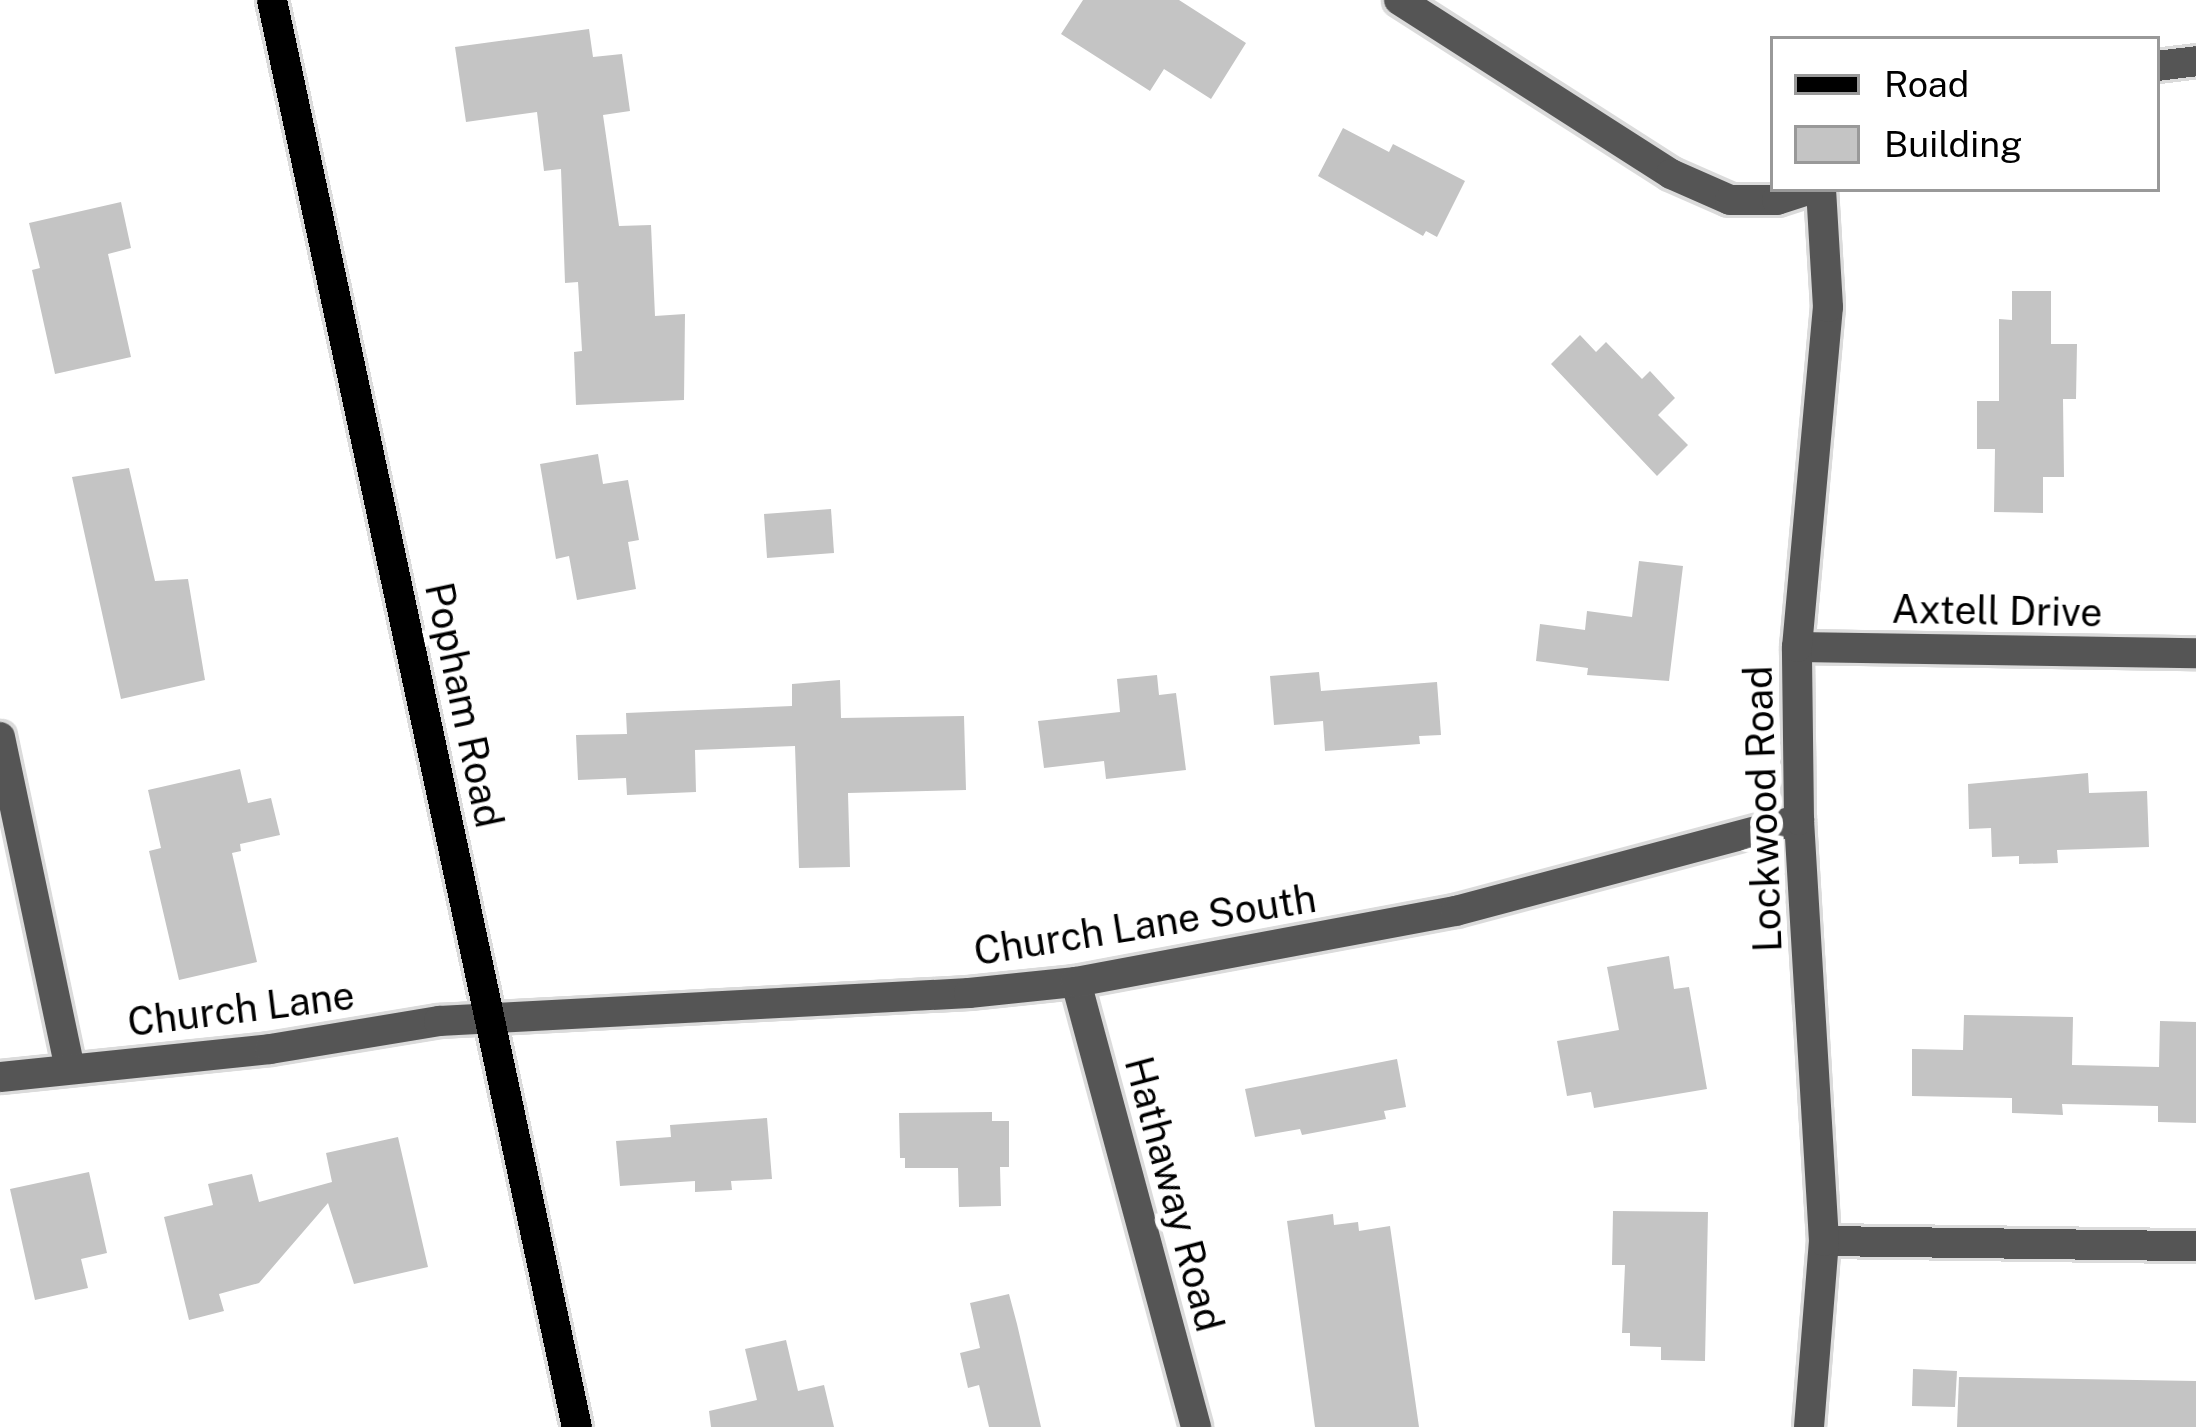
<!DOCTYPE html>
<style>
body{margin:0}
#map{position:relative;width:2196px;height:1427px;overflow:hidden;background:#fff;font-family:"Public Sans",sans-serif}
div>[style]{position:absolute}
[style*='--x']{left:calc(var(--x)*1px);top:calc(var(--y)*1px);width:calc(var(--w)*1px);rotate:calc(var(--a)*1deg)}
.building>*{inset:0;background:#c4c4c4}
.roads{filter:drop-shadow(3px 0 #dbdbdb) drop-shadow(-3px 0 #dbdbdb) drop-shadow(0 3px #dbdbdb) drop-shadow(0 -3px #dbdbdb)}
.minor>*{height:30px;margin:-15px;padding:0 15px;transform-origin:15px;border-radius:15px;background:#555}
.major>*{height:30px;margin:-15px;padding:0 15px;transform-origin:15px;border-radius:15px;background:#000}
span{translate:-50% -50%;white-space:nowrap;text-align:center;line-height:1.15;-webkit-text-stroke:12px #fff;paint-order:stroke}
.street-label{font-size:39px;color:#000}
.legend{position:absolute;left:1770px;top:36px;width:390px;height:156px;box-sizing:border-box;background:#fff;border:3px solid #999;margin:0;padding:15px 21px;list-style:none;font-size:36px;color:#000}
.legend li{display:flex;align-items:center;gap:24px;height:60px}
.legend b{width:60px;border:3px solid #999}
</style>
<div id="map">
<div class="building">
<i style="clip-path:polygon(1083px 0,1179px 0,1246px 43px,1211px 99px,1164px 69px,1150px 91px,1061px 34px)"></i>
<i style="clip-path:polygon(589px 29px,593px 57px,622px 54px,630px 111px,603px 115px,619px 226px,651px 225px,655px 316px,685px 314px,684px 400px,576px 405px,574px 352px,582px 351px,578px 282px,565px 283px,561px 169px,544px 171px,537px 112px,466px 122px,455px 47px)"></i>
<i style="clip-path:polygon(1343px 128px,1389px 152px,1393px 144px,1465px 181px,1437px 237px,1426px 231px,1423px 236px,1318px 176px)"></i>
<i style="clip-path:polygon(121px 202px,131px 248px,108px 254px,131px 357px,55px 374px,32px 270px,40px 268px,29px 223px)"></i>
<i style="clip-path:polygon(2012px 291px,2051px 291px,2051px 344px,2077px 344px,2076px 399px,2063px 399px,2064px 477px,2043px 477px,2043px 513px,1994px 512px,1995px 449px,1977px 449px,1977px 401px,1999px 401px,1999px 319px,2012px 320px)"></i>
<i style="clip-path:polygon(1580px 335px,1596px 352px,1606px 342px,1642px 379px,1650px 371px,1675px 398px,1658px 415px,1688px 445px,1657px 476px,1551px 364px)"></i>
<i style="clip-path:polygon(598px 454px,603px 484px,628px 480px,639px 540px,628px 542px,636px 589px,577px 600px,569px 556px,556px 559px,540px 464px)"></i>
<i style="clip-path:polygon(129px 468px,155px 581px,188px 579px,205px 680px,121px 699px,72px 477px)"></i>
<i style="clip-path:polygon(831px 509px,834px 553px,767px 558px,764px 514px)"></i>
<i style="clip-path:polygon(1639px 561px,1683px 566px,1669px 681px,1587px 675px,1588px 668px,1536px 661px,1540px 624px,1585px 630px,1587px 611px,1632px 617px)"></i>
<i style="clip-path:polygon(1319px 672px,1321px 691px,1437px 682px,1441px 735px,1419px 736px,1420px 744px,1325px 751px,1323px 721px,1274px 725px,1270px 676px)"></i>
<i style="clip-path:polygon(1157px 675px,1159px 695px,1176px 693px,1186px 770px,1106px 779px,1104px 761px,1044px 768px,1038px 721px,1120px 712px,1117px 679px)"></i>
<i style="clip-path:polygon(840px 680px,841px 718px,964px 716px,966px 790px,848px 793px,850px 867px,799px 868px,795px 746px,695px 750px,696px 792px,627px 795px,626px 778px,578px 780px,576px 735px,627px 734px,626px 713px,792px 706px,792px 684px)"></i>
<i style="clip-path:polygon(240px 769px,248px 803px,271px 798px,280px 835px,240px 844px,241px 851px,232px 853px,257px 962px,179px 980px,149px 851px,161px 848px,148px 790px)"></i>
<i style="clip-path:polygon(2088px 773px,2089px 793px,2147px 791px,2149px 847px,2057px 850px,2058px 863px,2019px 864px,2019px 856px,1992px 857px,1991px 828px,1969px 829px,1968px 784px)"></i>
<i style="clip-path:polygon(1669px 956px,1674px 989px,1689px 987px,1707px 1089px,1594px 1108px,1591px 1092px,1567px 1096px,1557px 1041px,1619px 1030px,1607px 967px)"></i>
<i style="clip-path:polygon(1964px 1015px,2073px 1017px,2072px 1065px,2159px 1067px,2160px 1021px,2196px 1022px,2196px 1123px,2158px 1122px,2158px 1106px,2062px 1104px,2063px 1115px,2012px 1113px,2012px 1098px,1912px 1096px,1912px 1049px,1963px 1050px)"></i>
<i style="clip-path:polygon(1397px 1059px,1406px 1107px,1384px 1111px,1386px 1119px,1302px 1135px,1300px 1129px,1255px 1137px,1245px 1089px)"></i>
<i style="clip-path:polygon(992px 1112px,992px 1121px,1009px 1121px,1009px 1167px,1000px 1167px,1001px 1206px,959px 1207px,958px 1168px,905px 1168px,905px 1158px,900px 1158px,899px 1113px)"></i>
<i style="clip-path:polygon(767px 1118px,772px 1179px,731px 1181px,732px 1190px,695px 1192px,695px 1181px,620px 1186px,616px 1141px,671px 1137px,670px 1125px)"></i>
<i style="clip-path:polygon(398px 1137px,428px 1267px,354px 1284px,328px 1203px,259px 1283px,219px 1294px,224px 1311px,189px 1320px,164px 1217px,213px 1205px,208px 1184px,252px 1174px,259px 1202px,332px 1182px,326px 1153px)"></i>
<i style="clip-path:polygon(89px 1172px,107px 1253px,81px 1259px,88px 1288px,35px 1300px,10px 1189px)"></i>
<i style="clip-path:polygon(1613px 1211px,1708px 1212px,1705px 1361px,1661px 1360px,1661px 1347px,1630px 1346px,1630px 1333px,1622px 1333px,1625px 1265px,1612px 1265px)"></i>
<i style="clip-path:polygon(1333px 1214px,1334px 1225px,1358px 1222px,1359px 1231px,1390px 1226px,1419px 1427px,1315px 1427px,1287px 1221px)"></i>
<i style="clip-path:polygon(1009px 1294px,1017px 1324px,1041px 1427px,989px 1427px,979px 1385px,968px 1388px,960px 1353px,980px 1348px,970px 1303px)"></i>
<i style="clip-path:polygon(786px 1340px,798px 1391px,824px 1385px,834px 1427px,711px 1427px,709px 1411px,757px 1400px,745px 1349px)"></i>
<i style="clip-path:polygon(1913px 1369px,1957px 1371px,1955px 1407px,1912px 1406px)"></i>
<i style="clip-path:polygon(1959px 1377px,2196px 1381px,2196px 1427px,1957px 1427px)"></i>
</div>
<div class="roads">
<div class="minor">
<i style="--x:1399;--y:0;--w:323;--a:32.6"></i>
<i style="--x:1671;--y:174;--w:64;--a:23.8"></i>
<i style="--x:1730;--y:200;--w:47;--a:0"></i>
<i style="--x:1777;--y:200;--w:35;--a:-18"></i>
<i style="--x:2157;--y:66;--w:39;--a:-7"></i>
<i style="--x:1797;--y:647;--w:399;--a:0.9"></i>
<i style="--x:0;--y:737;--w:338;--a:78.1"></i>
<i style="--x:1076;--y:982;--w:461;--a:74.9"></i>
<i style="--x:0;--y:1077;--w:271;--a:-5.9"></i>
<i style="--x:270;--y:1049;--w:171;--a:-9.4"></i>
<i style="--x:439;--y:1021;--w:531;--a:-3.02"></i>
<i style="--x:969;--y:993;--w:108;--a:-5.9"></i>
<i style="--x:1076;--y:982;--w:387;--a:-10.6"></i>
<i style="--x:1456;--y:911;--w:355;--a:-14.9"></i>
<i style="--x:1824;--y:1241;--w:372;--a:0.8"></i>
<i style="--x:1809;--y:1427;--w:187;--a:-85.4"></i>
<i style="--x:1824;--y:1241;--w:422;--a:-93.4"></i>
<i style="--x:1799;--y:820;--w:173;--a:-90.7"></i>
<i style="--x:1797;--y:647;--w:341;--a:-84.8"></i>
<i style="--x:1828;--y:307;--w:118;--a:-93.4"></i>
</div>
<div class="major">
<i style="--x:272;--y:0;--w:1459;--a:77.94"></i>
</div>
</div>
<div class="street-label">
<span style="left:1997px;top:611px;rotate:1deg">Axtell Drive</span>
<span style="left:464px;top:705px;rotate:78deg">Popham Road</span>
<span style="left:1763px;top:809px;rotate:-92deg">Lockwood Road</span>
<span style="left:1145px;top:925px;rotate:-9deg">Church Lane South</span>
<span style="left:241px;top:1009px;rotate:-7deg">Church Lane</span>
<span style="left:1174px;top:1194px;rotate:75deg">Hathaway Road</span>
</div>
<ul class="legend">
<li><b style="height:15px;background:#000"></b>Road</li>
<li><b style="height:33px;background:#c4c4c4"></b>Building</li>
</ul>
</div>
